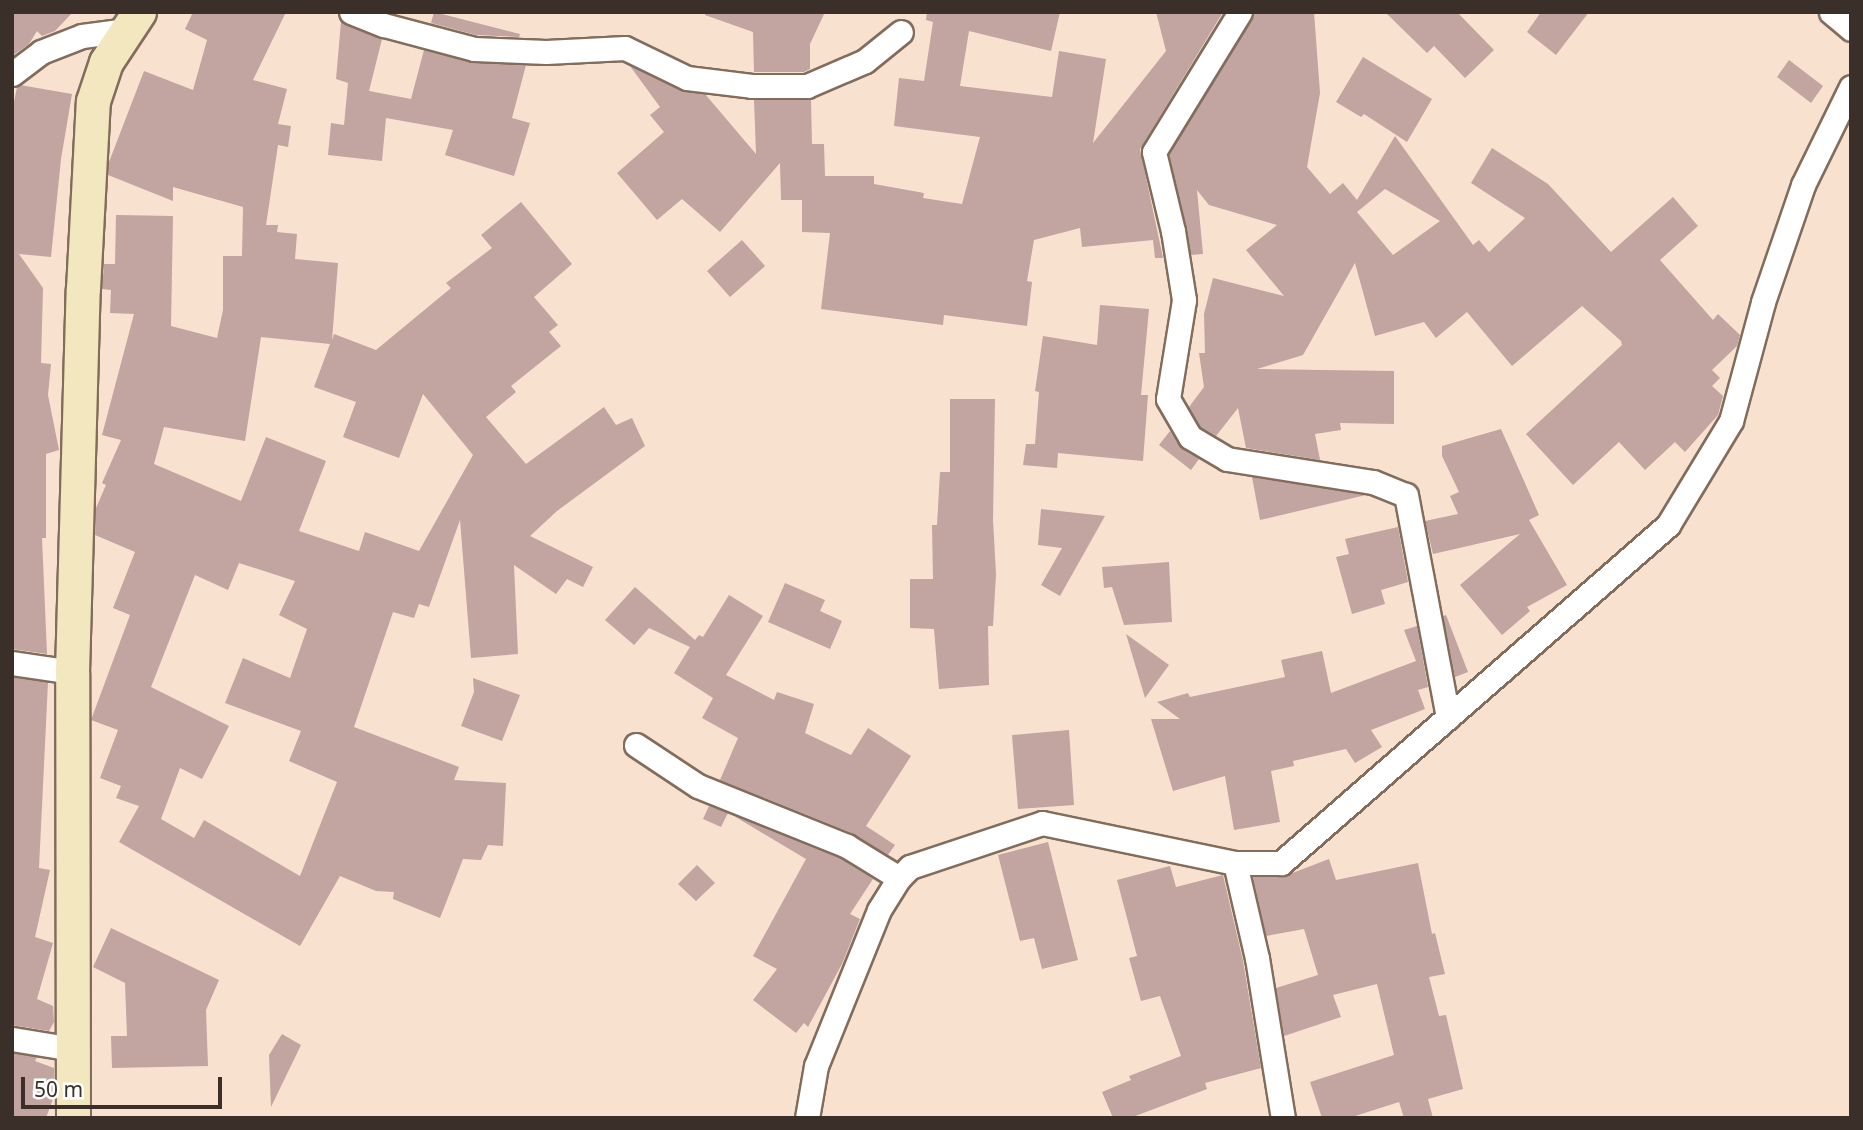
<!DOCTYPE html>
<style>
body{margin:0}
#map{position:relative;width:1863px;height:1130px;overflow:hidden;background:#f9e1cf;font-family:"Noto Sans",sans-serif}
div>[style]{position:absolute}
[style*='--x']{left:calc(var(--x)*1px);top:calc(var(--y)*1px);width:calc(var(--w)*1px);rotate:calc(var(--a)*1deg)}
.building>*{inset:0;background:#c2a4a0}
.roads{filter:drop-shadow(2px 0 #826d5d) drop-shadow(-2px 0 #826d5d) drop-shadow(0 2px #826d5d) drop-shadow(0 -2px #826d5d)}
.minor>*{height:23px;margin:-11.5px;padding:0 11.5px;transform-origin:11.5px;border-radius:11.5px;background:#fff}
.secondary>*{height:33px;margin:-16.5px;padding:0 16.5px;transform-origin:16.5px;border-radius:16.5px;background:#f3e7c0}
span{translate:-50% -50%;white-space:nowrap;text-align:center;line-height:1.15;-webkit-text-stroke:5px #fff;paint-order:stroke}
.frame{position:absolute;inset:0;border:14px solid #3a3029;pointer-events:none}
.scale{position:absolute;left:21px;top:1077px;width:201px;height:32px;box-sizing:border-box;border:4px solid #3a3029;border-top:0;padding-left:9px;font-size:21px;line-height:24px;white-space:nowrap;color:#3a3029;-webkit-text-stroke:5px #fff;paint-order:stroke}
</style>
<div id="map">
<div class="building">
<i style="clip-path:polygon(12px 12px,73px 12px,55px 31px,42px 36px,37px 31px,29px 44px,12px 56px)"></i>
<i style="clip-path:polygon(evenodd,193px 12px,286px 12px,253px 80px,287px 89px,278px 124px,291px 126px,288px 147px,278px 145px,266px 225px,278px 225px,277px 232px,297px 234px,295px 259px,338px 263px,332px 340px,334px 334px,376px 350px,451px 288px,446px 283px,492px 248px,481px 235px,521px 202px,572px 264px,534px 297px,558px 325px,549px 332px,561px 346px,511px 386px,516px 392px,486px 417px,526px 464px,604px 407px,616px 425px,632px 418px,645px 446px,557px 511px,530px 536px,593px 567px,583px 587px,567px 579px,556px 594px,514px 565px,518px 654px,471px 658px,460px 520px,429px 607px,419px 604px,414px 618px,393px 612px,354px 727px,459px 767px,454px 780px,506px 783px,503px 846px,488px 845px,481px 860px,463px 859px,440px 918px,393px 899px,394px 892px,376px 891px,340px 876px,300px 946px,119px 842px,139px 806px,116px 798px,121px 786px,100px 778px,118px 730px,91px 720px,130px 615px,113px 608px,135px 552px,95px 535px,96px 508px,106px 485px,102px 483px,121px 440px,102px 435px,134px 314px,110px 313px,111px 290px,102px 289px,104px 264px,115px 264px,116px 215px,173px 216px,171px 326px,217px 338px,223px 310px,223px 256px,242px 256px,243px 207px,173px 187px,173px 201px,108px 175px,109px 162px,144px 71px,193px 90px,207px 40px,185px 29px,193px 12px,261px 337px,330px 344px,314px 387px,356px 402px,343px 437px,399px 458px,423px 394px,473px 455px,419px 551px,365px 532px,359px 551px,299px 531px,326px 461px,266px 437px,241px 501px,154px 464px,164px 427px,245px 441px,261px 337px,193px 12px,239px 563px,295px 581px,279px 615px,307px 629px,290px 678px,243px 658px,225px 703px,301px 731px,289px 761px,337px 782px,300px 876px,204px 820px,194px 838px,161px 819px,180px 768px,202px 779px,229px 726px,151px 687px,195px 575px,228px 590px,239px 563px)"></i>
<i style="clip-path:polygon(434px 12px,520px 34px,519px 37px,476px 35px,431px 23px)"></i>
<i style="clip-path:polygon(705px 12px,825px 12px,810px 44px,810px 69px,804px 72px,754px 72px,753px 32px,705px 15px)"></i>
<i style="clip-path:polygon(927px 12px,1060px 12px,1051px 51px,969px 31px,960px 86px,1052px 97px,1059px 51px,1106px 59px,1093px 143px,1166px 51px,1156px 12px,1223px 12px,1140px 149px,1163px 258px,1155px 258px,1153px 240px,1082px 247px,1080px 228px,1034px 240px,1027px 281px,1032px 282px,1027px 326px,944px 315px,943px 325px,821px 309px,830px 233px,802px 232px,802px 200px,781px 200px,780px 163px,720px 232px,682px 199px,657px 220px,617px 173px,664px 132px,650px 115px,660px 107px,630px 66px,681px 91px,705px 94px,756px 154px,754px 100px,811px 99px,812px 144px,824px 144px,825px 176px,874px 176px,874px 184px,924px 193px,923px 198px,962px 204px,980px 137px,894px 126px,899px 78px,924px 81px,933px 22px,926px 20px)"></i>
<i style="clip-path:polygon(evenodd,1254px 12px,1314px 12px,1320px 93px,1307px 167px,1330px 194px,1343px 183px,1357px 200px,1395px 136px,1473px 245px,1479px 240px,1489px 252px,1525px 218px,1471px 183px,1492px 148px,1548px 184px,1611px 252px,1673px 197px,1698px 226px,1660px 260px,1713px 320px,1718px 314px,1740px 335px,1737px 346px,1712px 370px,1720px 378px,1712px 386px,1723px 396px,1718px 415px,1685px 452px,1675px 442px,1645px 470px,1619px 442px,1573px 485px,1526px 434px,1622px 345px,1621px 341px,1582px 306px,1512px 366px,1467px 312px,1436px 338px,1424px 322px,1375px 336px,1355px 263px,1303px 355px,1257px 369px,1394px 371px,1394px 424px,1340px 423px,1341px 430px,1315px 434px,1320px 460px,1246px 448px,1238px 408px,1216px 436px,1200px 427px,1189px 407px,1204px 387px,1199px 353px,1205px 353px,1204px 314px,1213px 278px,1284px 296px,1246px 250px,1277px 225px,1209px 205px,1197px 190px,1203px 254px,1191px 255px,1169px 154px,1254px 12px,1385px 189px,1440px 221px,1393px 255px,1357px 212px,1385px 189px)"></i>
<i style="clip-path:polygon(1385px 12px,1457px 12px,1494px 50px,1465px 78px,1434px 46px,1427px 53px)"></i>
<i style="clip-path:polygon(1541px 12px,1589px 12px,1556px 55px,1527px 32px)"></i>
<i style="clip-path:polygon(341px 22px,382px 39px,369px 91px,411px 99px,424px 50px,473px 63px,526px 65px,512px 118px,530px 123px,514px 176px,445px 155px,453px 130px,386px 118px,382px 161px,328px 155px,331px 123px,344px 125px,348px 83px,336px 79px)"></i>
<i style="clip-path:polygon(1363px 57px,1432px 99px,1407px 142px,1364px 114px,1361px 117px,1336px 102px)"></i>
<i style="clip-path:polygon(1789px 60px,1823px 86px,1811px 103px,1777px 77px)"></i>
<i style="clip-path:polygon(20px 85px,72px 94px,61px 159px,51px 257px,19px 254px,43px 288px,41px 363px,51px 364px,48px 395px,59px 450px,46px 454px,46px 538px,42px 538px,47px 654px,12px 649px,12px 112px,17px 87px)"></i>
<i style="clip-path:polygon(742px 240px,765px 266px,730px 297px,707px 271px)"></i>
<i style="clip-path:polygon(1100px 305px,1149px 309px,1141px 395px,1148px 395px,1143px 461px,1058px 453px,1057px 468px,1023px 465px,1026px 444px,1035px 444px,1039px 392px,1035px 391px,1043px 336px,1097px 345px)"></i>
<i style="clip-path:polygon(950px 399px,995px 399px,993px 520px,996px 574px,993px 626px,988px 626px,989px 685px,939px 689px,934px 629px,910px 628px,910px 579px,933px 579px,932px 525px,937px 525px,940px 472px,950px 472px)"></i>
<i style="clip-path:polygon(1501px 429px,1539px 515px,1529px 520px,1567px 585px,1527px 607px,1530px 611px,1502px 635px,1460px 585px,1520px 534px,1433px 554px,1425px 521px,1458px 514px,1450px 496px,1459px 492px,1442px 456px,1442px 446px)"></i>
<i style="clip-path:polygon(1170px 431px,1182px 449px,1199px 459px,1191px 470px,1159px 445px)"></i>
<i style="clip-path:polygon(1252px 477px,1366px 495px,1260px 520px)"></i>
<i style="clip-path:polygon(1041px 509px,1105px 516px,1060px 596px,1041px 585px,1062px 548px,1038px 545px)"></i>
<i style="clip-path:polygon(1398px 527px,1408px 582px,1381px 590px,1385px 604px,1352px 614px,1336px 557px,1349px 554px,1345px 539px)"></i>
<i style="clip-path:polygon(1169px 562px,1172px 622px,1124px 625px,1112px 587px,1104px 588px,1102px 567px)"></i>
<i style="clip-path:polygon(785px 583px,825px 600px,820px 611px,842px 621px,830px 649px,768px 622px)"></i>
<i style="clip-path:polygon(635px 587px,695px 640px,699px 635px,703px 637px,729px 595px,763px 616px,726px 675px,774px 700px,777px 692px,814px 704px,805px 733px,851px 755px,868px 728px,911px 756px,866px 826px,895px 845px,888px 855px,852px 833px,720px 780px,738px 738px,702px 718px,713px 698px,674px 673px,690px 647px,649px 628px,634px 645px,605px 620px)"></i>
<i style="clip-path:polygon(1446px 615px,1468px 672px,1455px 677px,1443px 616px)"></i>
<i style="clip-path:polygon(1417px 626px,1428px 687px,1418px 690px,1425px 709px,1371px 730px,1382px 747px,1355px 763px,1346px 749px,1293px 761px,1294px 766px,1271px 771px,1280px 822px,1234px 830px,1225px 776px,1173px 791px,1151px 719px,1180px 719px,1157px 702px,1188px 693px,1190px 697px,1285px 677px,1281px 660px,1322px 651px,1331px 693px,1416px 661px,1404px 630px)"></i>
<i style="clip-path:polygon(1126px 634px,1169px 665px,1145px 698px)"></i>
<i style="clip-path:polygon(12px 677px,48px 682px,39px 868px,50px 870px,35px 937px,53px 943px,37px 999px,53px 1006px,54px 1022px,49px 1031px,12px 1025px)"></i>
<i style="clip-path:polygon(473px 678px,520px 695px,502px 741px,461px 726px,474px 692px)"></i>
<i style="clip-path:polygon(1069px 730px,1074px 805px,1018px 809px,1012px 735px)"></i>
<i style="clip-path:polygon(709px 806px,728px 813px,721px 827px,703px 819px)"></i>
<i style="clip-path:polygon(734px 816px,841px 859px,873px 879px,850px 914px,860px 919px,842px 964px,808px 1027px,804px 1023px,796px 1033px,753px 1000px,777px 969px,753px 956px,806px 859px)"></i>
<i style="clip-path:polygon(1048px 842px,1078px 960px,1042px 969px,1034px 938px,1020px 941px,998px 855px)"></i>
<i style="clip-path:polygon(1329px 859px,1336px 880px,1418px 863px,1432px 934px,1435px 933px,1445px 974px,1429px 977px,1439px 1016px,1446px 1015px,1463px 1089px,1428px 1099px,1433px 1118px,1404px 1118px,1399px 1102px,1349px 1118px,1322px 1118px,1310px 1082px,1394px 1055px,1377px 984px,1333px 995px,1341px 1017px,1284px 1036px,1276px 988px,1318px 975px,1304px 929px,1266px 936px,1253px 877px,1282px 877px)"></i>
<i style="clip-path:polygon(697px 865px,715px 883px,696px 901px,678px 884px)"></i>
<i style="clip-path:polygon(1170px 866px,1176px 887px,1223px 875px,1243px 961px,1261px 1068px,1205px 1083px,1207px 1089px,1130px 1118px,1113px 1118px,1102px 1092px,1131px 1080px,1129px 1076px,1181px 1056px,1160px 996px,1141px 1001px,1129px 958px,1137px 956px,1117px 880px)"></i>
<i style="clip-path:polygon(111px 928px,219px 980px,206px 1010px,208px 1066px,112px 1068px,111px 1036px,127px 1036px,125px 983px,93px 967px)"></i>
<i style="clip-path:polygon(282px 1034px,301px 1045px,271px 1107px,269px 1055px)"></i>
<i style="clip-path:polygon(12px 1053px,37px 1057px,35px 1061px,54px 1068px,54px 1096px,46px 1118px,12px 1118px)"></i>
</div>
<div class="roads">
<div class="minor">
<i style="--x:351;--y:12;--w:35;--a:22"></i>
<i style="--x:384;--y:25;--w:93;--a:14.9"></i>
<i style="--x:474;--y:49;--w:72;--a:2.4"></i>
<i style="--x:546;--y:52;--w:79;--a:-2.9"></i>
<i style="--x:625;--y:48;--w:69;--a:25.8"></i>
<i style="--x:687;--y:78;--w:65;--a:7"></i>
<i style="--x:752;--y:86;--w:55;--a:0"></i>
<i style="--x:807;--y:86;--w:63;--a:-23.3"></i>
<i style="--x:865;--y:61;--w:46;--a:-38.9"></i>
<i style="--x:1240;--y:12;--w:164;--a:121.6"></i>
<i style="--x:1154;--y:152;--w:81;--a:76.5"></i>
<i style="--x:1173;--y:231;--w:70;--a:80.9"></i>
<i style="--x:1184;--y:300;--w:100;--a:99.2"></i>
<i style="--x:1168;--y:399;--w:44;--a:59.9"></i>
<i style="--x:1190;--y:437;--w:43;--a:30.7"></i>
<i style="--x:1227;--y:459;--w:148;--a:9"></i>
<i style="--x:1373;--y:482;--w:35;--a:22"></i>
<i style="--x:1406;--y:495;--w:226;--a:79.3"></i>
<i style="--x:1831;--y:12;--w:26;--a:40"></i>
<i style="--x:12;--y:74;--w:36;--a:-37"></i>
<i style="--x:41;--y:52;--w:44;--a:-21.3"></i>
<i style="--x:82;--y:36;--w:44;--a:-7.8"></i>
<i style="--x:12;--y:663;--w:61;--a:8.5"></i>
<i style="--x:636;--y:745;--w:74;--a:33.5"></i>
<i style="--x:698;--y:786;--w:161;--a:21.9"></i>
<i style="--x:847;--y:846;--w:61;--a:31.6"></i>
<i style="--x:1235;--y:863;--w:98;--a:77"></i>
<i style="--x:1257;--y:958;--w:162;--a:80.8"></i>
<i style="--x:12;--y:1039;--w:62;--a:9.3"></i>
<i style="--x:807;--y:1118;--w:53;--a:-80.2"></i>
<i style="--x:816;--y:1066;--w:168;--a:-68"></i>
<i style="--x:879;--y:910;--w:38;--a:-58"></i>
<i style="--x:899;--y:878;--w:16;--a:-45"></i>
<i style="--x:910;--y:867;--w:139;--a:-18.4"></i>
<i style="--x:1042;--y:823;--w:197;--a:11.7"></i>
<i style="--x:1235;--y:863;--w:46;--a:0"></i>
<i style="--x:1281;--y:863;--w:514;--a:-41.13"></i>
<i style="--x:1668;--y:525;--w:122;--a:-58.8"></i>
<i style="--x:1731;--y:421;--w:123;--a:-74.9"></i>
<i style="--x:1763;--y:302;--w:124;--a:-71.1"></i>
<i style="--x:1803;--y:185;--w:109;--a:-63.9"></i>
</div>
<div class="secondary">
<i style="--x:73;--y:1118;--w:446;--a:-90.1"></i>
<i style="--x:72;--y:672;--w:383;--a:-88.4"></i>
<i style="--x:83;--y:289;--w:188;--a:-87"></i>
<i style="--x:93;--y:101;--w:41;--a:-71.6"></i>
<i style="--x:106;--y:62;--w:60;--a:-56.6"></i>
</div>
</div>
<div class="frame"></div>
<div class="scale">50 m</div>
</div>
